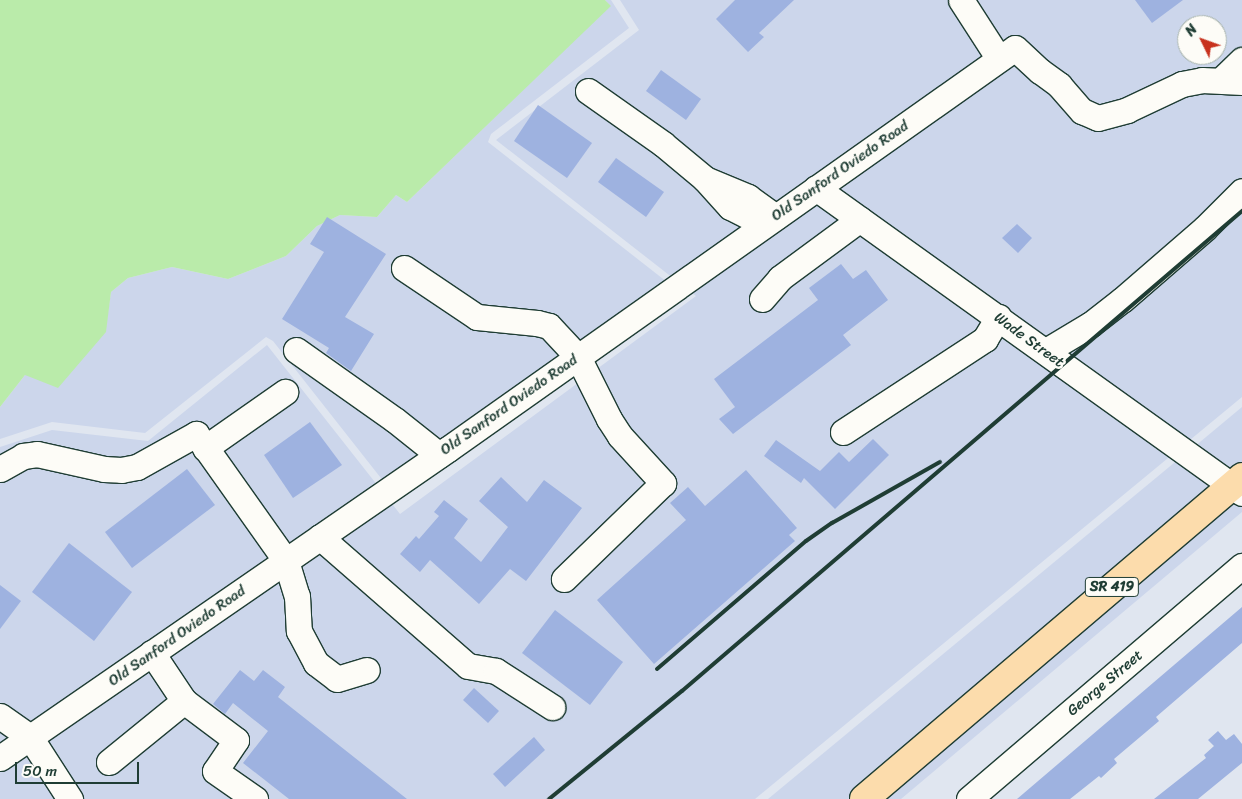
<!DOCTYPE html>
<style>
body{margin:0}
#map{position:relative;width:1242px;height:799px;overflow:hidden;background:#e0e6f0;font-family:Sriracha,sans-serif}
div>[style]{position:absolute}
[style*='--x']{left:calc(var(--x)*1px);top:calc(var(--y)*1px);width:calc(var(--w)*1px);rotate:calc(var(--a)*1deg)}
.built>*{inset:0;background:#ccd6eb}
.green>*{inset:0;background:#baebaa}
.building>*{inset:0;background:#9eb2e0}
.roads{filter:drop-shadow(1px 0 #1f3d34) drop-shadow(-1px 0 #1f3d34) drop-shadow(0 1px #1f3d34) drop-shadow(0 -1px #1f3d34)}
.minor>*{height:25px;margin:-12.5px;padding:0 12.5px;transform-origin:12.5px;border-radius:12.5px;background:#fdfcf7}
.major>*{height:28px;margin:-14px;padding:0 14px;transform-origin:14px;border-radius:14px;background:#fcdcac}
.rail>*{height:4px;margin:-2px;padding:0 2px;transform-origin:2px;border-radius:2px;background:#1f3d34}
span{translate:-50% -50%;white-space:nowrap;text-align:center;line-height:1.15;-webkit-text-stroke:5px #fdfcf7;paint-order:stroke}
.shield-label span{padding:1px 4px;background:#fdfcf7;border:1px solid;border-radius:4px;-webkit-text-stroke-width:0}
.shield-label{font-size:14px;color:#1f3d34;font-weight:700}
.street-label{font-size:15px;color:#1f3d34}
.north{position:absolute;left:1177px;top:15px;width:50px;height:50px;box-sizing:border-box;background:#fdfcf7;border:1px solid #a4b0a9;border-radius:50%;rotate:312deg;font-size:14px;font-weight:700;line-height:20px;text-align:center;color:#1f3d34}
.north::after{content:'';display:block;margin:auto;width:18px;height:22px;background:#c8321e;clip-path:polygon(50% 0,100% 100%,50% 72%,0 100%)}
.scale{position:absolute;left:15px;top:762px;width:124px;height:22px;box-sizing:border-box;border:2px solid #1f3d34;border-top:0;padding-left:6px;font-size:15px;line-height:18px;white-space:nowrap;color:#1f3d34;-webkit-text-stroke:4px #fdfcf7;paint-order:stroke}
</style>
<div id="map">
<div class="built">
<i style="clip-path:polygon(605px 0,611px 0,629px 28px,491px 134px,488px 142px,667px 282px,384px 482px,273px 341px,266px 337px,145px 433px,52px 422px,0 439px,0 407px,25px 375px,105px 333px,111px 292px,128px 278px,172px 267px,228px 279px,286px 256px,317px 226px,340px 215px,377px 217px,396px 195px,407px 202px,610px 6px)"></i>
<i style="clip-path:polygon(evenodd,620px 0,1242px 0,1242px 397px,755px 799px,0 799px,0 447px,52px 430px,148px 441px,267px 345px,400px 514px,696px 296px,496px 140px,639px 30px,620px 0,1187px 25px,1217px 25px,1217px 55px,1187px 55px,1187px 25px)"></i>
<i style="clip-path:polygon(1242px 407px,1242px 465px,1231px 474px,1194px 447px)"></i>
<i style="clip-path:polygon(1180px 458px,1218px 485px,848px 799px,768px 799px)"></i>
<i style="clip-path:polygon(1233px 498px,1242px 503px,1242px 512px,901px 799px,877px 799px)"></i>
</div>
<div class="green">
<i style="clip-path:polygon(0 0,605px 0,611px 6px,407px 202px,396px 195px,377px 217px,340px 215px,317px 226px,286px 256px,228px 279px,172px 267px,128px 278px,111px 292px,106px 332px,58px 388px,25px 375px,0 407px)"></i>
</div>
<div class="building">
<i style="clip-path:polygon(735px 0,794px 0,759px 33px,764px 37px,748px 52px,716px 19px)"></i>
<i style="clip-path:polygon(1135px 0,1183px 0,1152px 23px)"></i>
<i style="clip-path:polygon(661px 70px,701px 99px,686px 120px,646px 91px)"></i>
<i style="clip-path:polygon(538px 105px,592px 143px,567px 178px,514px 141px)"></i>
<i style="clip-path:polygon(616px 158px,664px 192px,646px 217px,598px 182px)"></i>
<i style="clip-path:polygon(327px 217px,386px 254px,345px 317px,374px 334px,351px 371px,326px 353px,329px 348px,282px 319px,324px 252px,310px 244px)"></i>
<i style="clip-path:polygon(1017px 224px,1032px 238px,1018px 253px,1002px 238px)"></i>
<i style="clip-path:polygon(841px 264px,853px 279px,866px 270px,888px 300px,843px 335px,851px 345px,733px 434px,719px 419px,735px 407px,714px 379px,818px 300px,809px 288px)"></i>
<i style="clip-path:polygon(310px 422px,342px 465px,293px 498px,264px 455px)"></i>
<i style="clip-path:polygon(873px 439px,889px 455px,835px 509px,804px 478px,801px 483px,764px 456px,776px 440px,820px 471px,839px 452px,849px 462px)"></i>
<i style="clip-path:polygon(187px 469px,215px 505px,132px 568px,105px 532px)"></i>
<i style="clip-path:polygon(746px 470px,797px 528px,789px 535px,795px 541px,654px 664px,597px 600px,686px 520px,670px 503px,688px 487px,705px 506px)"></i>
<i style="clip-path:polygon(501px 477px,527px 502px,544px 480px,582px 508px,526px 581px,510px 569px,479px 604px,430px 560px,420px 572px,400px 554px,416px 536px,419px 539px,439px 516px,434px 512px,444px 500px,468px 519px,454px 538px,481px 562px,508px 527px,479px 501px)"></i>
<i style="clip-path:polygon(69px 543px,132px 592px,94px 641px,32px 592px)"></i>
<i style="clip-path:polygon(0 585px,21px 601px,0 629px)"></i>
<i style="clip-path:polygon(1242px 607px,1242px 643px,1156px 717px,1159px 721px,1114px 759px,1117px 763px,1101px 778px,1099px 776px,1070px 799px,1017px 799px)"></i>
<i style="clip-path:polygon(555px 610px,623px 662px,590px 705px,522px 653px)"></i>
<i style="clip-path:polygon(240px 670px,254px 681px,263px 670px,285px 687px,278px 697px,407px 799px,289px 799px,243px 763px,268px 731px,233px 703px,225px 714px,213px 704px)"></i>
<i style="clip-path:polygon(474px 688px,499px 711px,488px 723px,463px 700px)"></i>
<i style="clip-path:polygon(1218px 731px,1226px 740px,1234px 734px,1242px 744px,1242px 763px,1198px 799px,1154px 799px,1206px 758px,1204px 755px,1214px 746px,1208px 740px)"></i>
<i style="clip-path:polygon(534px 737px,545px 750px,505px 787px,493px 774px)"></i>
</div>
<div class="roads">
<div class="minor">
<i style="--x:961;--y:0;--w:70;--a:57.2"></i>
<i style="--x:1221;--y:80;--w:29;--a:-44"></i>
<i style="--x:588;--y:91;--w:92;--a:35.2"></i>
<i style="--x:663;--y:144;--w:55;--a:39.8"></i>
<i style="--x:816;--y:188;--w:524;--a:35.6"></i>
<i style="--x:764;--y:224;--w:38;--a:-153"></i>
<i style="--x:730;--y:207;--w:38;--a:-132"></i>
<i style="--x:705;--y:179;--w:47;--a:22.7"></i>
<i style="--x:748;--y:197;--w:34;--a:36"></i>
<i style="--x:404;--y:268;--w:88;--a:33.9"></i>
<i style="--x:477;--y:317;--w:60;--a:5.7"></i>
<i style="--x:537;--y:323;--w:12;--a:14"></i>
<i style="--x:549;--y:326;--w:42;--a:46.9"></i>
<i style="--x:578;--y:357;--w:69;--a:63.4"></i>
<i style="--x:609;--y:419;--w:20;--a:57"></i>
<i style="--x:620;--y:436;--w:64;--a:47.5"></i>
<i style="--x:663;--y:483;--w:138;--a:135.9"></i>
<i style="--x:762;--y:299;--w:28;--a:-49"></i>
<i style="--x:780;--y:278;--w:99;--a:-36.4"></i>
<i style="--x:296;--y:350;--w:121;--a:35.3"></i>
<i style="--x:395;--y:420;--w:56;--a:38.5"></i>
<i style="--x:1046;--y:351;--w:52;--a:-31"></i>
<i style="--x:1091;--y:324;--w:39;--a:-38"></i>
<i style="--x:1122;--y:300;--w:110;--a:-40.9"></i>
<i style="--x:1205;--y:228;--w:52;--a:-45"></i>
<i style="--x:843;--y:432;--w:170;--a:-33.2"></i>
<i style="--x:985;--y:339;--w:26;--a:-59"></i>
<i style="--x:205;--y:448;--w:98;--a:-35"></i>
<i style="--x:0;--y:469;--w:26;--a:-29"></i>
<i style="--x:23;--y:456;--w:14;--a:-8"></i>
<i style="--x:37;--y:454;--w:69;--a:12.6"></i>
<i style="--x:104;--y:469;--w:17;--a:3"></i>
<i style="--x:121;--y:470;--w:16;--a:-11"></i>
<i style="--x:137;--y:467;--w:68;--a:-29.2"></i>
<i style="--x:196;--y:434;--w:156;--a:54.7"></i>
<i style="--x:286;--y:561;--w:37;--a:73"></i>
<i style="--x:297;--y:596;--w:35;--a:87"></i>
<i style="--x:299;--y:631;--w:36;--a:62"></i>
<i style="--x:316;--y:663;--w:26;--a:37"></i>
<i style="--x:337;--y:679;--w:31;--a:-17"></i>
<i style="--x:320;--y:537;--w:196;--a:41.1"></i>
<i style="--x:468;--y:666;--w:28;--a:10"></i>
<i style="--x:496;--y:671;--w:67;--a:32.7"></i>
<i style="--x:184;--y:701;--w:65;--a:36.9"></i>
<i style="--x:236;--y:740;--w:37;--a:124"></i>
<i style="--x:215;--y:771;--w:49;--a:35"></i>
<i style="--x:0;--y:716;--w:37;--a:35"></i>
<i style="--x:30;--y:737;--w:74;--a:57.2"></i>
<i style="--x:0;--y:758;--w:544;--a:-34.6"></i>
<i style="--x:448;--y:449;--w:694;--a:-35.27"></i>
<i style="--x:1015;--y:48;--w:34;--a:43"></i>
<i style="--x:1040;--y:71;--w:24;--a:36"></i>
<i style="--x:1059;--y:85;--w:35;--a:49"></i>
<i style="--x:1082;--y:111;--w:17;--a:24"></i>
<i style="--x:1098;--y:118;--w:30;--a:-15"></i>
<i style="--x:1127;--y:110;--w:61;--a:-25.3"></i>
<i style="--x:1182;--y:84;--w:20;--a:-11"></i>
<i style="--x:1202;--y:80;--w:40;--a:2.9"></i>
<i style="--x:109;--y:762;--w:97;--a:-39.1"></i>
<i style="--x:184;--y:701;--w:58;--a:-123.7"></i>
<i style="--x:969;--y:799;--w:359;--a:-40.5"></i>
</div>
<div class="major">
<i style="--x:864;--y:799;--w:497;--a:-40.4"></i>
</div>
</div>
<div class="rail">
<i style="--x:657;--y:669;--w:196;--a:-40.7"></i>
<i style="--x:806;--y:541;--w:32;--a:-35"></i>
<i style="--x:832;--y:523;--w:124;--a:-29.5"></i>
<i style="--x:549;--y:799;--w:171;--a:-39.1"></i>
<i style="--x:682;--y:691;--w:738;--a:-40.6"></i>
</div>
<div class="shield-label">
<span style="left:1112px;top:587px">SR 419</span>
</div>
<div class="street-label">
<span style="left:840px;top:171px;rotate:-35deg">Old Sanford Oviedo Road</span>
<span style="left:1029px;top:340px;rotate:36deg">Wade Street</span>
<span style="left:509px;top:405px;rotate:-35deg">Old Sanford Oviedo Road</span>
<span style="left:177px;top:636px;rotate:-35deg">Old Sanford Oviedo Road</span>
<span style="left:1105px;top:683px;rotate:-40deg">George Street</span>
</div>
<div class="north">N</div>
<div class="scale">50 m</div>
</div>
